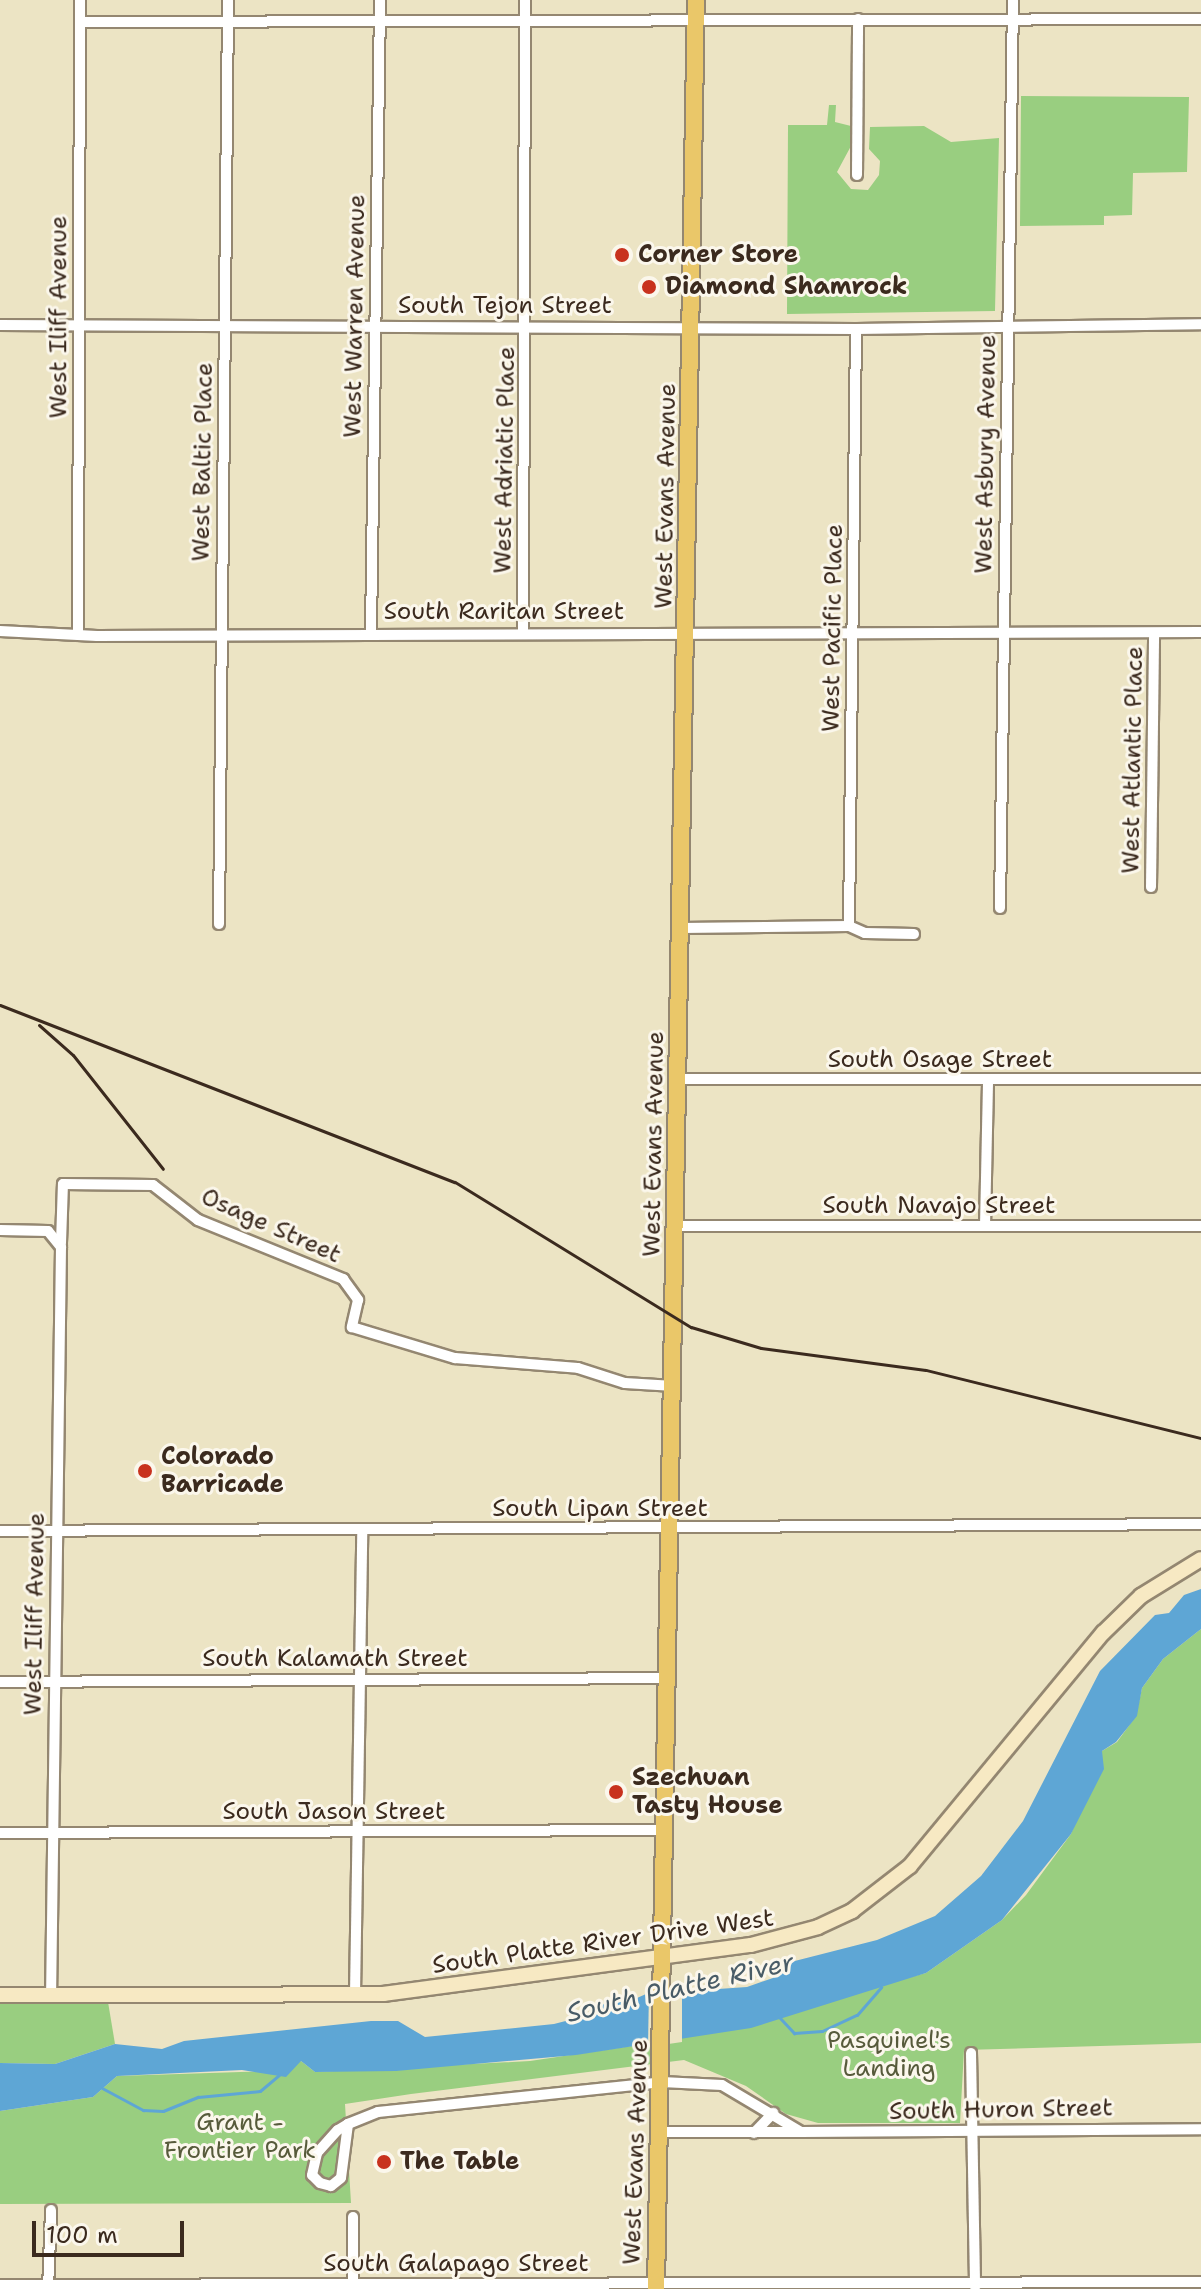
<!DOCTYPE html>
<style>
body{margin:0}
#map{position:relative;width:1201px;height:2289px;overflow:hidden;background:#ece4c4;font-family:"Shantell Sans",sans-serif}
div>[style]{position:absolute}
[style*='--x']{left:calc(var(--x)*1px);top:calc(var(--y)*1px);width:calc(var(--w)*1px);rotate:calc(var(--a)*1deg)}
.green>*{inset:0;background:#99ce80}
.water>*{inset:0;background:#5ea6d5}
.pier>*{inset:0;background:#ece4c4}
.stream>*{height:3px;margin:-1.5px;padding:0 1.5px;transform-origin:1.5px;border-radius:1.5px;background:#5ea6d5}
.roads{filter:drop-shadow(2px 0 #948771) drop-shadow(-2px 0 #948771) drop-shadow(0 2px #948771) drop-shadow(0 -2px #948771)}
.street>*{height:10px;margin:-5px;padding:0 5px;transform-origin:5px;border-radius:5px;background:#fff}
.secondary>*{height:14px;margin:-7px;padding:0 7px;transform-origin:7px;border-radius:7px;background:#f7e9c3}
.primary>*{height:16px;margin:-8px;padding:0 8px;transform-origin:8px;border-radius:8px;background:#eac769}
.rail>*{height:3px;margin:-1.5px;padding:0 1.5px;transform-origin:1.5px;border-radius:1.5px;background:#3b2a1e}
.dots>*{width:22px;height:22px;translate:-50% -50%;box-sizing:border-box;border:4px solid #fbf7ec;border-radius:50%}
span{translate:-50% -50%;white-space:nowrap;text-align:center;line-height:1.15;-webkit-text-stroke:6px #fbf7ec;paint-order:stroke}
.poi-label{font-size:24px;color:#3b2a1e;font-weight:700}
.left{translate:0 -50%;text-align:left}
.street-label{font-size:24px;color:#3b2a1e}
.park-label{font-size:24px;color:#575b3b}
.water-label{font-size:26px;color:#495c67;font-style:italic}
.scale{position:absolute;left:32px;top:2221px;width:152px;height:36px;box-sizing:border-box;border:4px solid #3b2a1e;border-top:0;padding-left:10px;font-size:24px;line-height:28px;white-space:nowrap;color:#3b2a1e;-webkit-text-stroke:6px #fbf7ec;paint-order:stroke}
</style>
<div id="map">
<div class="green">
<i style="clip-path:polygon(1021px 96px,1189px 97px,1187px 172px,1133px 173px,1132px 215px,1104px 216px,1104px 225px,1020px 226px)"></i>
<i style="clip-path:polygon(829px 105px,836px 105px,835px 122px,851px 126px,851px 146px,837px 172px,851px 189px,868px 190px,879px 175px,880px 161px,869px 149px,870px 127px,924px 126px,951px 142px,999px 138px,995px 311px,787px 314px,788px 125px,827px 125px)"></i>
<i style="clip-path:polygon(1201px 1629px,1201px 2043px,964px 2050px,960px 2123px,818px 2123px,786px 2114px,746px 2086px,684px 2060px,411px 2094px,345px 2104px,351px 2203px,0 2204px,0 2111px,93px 2097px,117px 2076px,268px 2071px,301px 2061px,315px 2072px,530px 2061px,672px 2040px,926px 1973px,1002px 1920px,1026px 1895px,1071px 1834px,1102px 1751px,1117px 1742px,1136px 1716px,1142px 1688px,1163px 1659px)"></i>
<i style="clip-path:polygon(108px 2002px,115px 2044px,55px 2064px,0 2063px,0 2003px)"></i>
</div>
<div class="water">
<i style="clip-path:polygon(1201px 1589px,1201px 1629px,1163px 1659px,1142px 1688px,1137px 1716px,1116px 1742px,1102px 1751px,1104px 1769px,1071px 1834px,1002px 1920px,926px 1973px,751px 2028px,576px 2055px,396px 2071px,315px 2072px,301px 2061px,286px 2077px,242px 2070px,117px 2076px,93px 2097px,0 2111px,0 2063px,55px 2064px,115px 2044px,162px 2049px,184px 2041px,371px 2021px,398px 2021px,425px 2037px,554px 2024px,585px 2016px,607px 2002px,628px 2002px,646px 1994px,747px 1987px,773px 1978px,783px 1964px,877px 1940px,935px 1916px,981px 1876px,1023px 1821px,1100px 1671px,1155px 1615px,1169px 1613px,1184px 1595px)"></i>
</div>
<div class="pier">
<i style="clip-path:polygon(682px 1986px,682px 2042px,648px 2047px,649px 1990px)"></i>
</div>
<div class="stream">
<i style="--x:780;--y:2018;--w:21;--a:47"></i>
<i style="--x:794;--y:2033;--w:28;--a:-4"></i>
<i style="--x:822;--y:2031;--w:38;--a:-25"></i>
<i style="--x:857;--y:2015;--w:37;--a:-49"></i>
<i style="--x:102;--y:2088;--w:47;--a:28.2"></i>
<i style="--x:143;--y:2110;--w:20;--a:3"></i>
<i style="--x:163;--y:2111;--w:38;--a:-22"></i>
<i style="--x:198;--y:2097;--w:62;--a:-5.5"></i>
<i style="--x:260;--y:2091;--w:25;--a:-40"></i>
</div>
<div class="roads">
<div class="street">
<i style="--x:80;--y:22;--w:1121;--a:-0.15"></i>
<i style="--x:857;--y:175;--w:156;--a:-89.6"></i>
<i style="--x:0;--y:325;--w:856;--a:0.27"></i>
<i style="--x:856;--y:329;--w:345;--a:-0.8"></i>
<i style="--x:0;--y:631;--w:97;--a:3"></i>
<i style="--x:97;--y:636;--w:1104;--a:-0.21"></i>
<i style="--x:371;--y:632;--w:632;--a:-89.18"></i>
<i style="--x:78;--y:633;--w:633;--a:-89.82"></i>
<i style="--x:523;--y:633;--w:633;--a:-89.82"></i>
<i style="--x:1151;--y:887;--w:254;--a:-89.3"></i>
<i style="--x:1000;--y:908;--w:908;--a:-89.18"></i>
<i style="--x:219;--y:924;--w:924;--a:-89.44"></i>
<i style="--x:849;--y:926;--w:597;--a:-89.33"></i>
<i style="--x:682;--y:928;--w:167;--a:-0.7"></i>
<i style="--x:849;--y:926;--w:17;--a:24"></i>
<i style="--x:865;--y:933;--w:49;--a:1.2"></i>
<i style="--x:678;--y:1079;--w:523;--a:0"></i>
<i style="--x:677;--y:1226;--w:524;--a:0"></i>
<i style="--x:985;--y:1226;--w:145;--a:-88.8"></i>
<i style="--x:0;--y:1230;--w:48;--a:1.2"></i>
<i style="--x:48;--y:1231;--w:21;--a:51"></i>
<i style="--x:61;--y:1247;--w:749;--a:90.76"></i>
<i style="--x:61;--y:1243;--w:59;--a:-88.1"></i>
<i style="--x:63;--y:1184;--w:90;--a:0.6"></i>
<i style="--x:153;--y:1185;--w:57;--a:37.9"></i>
<i style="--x:198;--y:1220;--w:157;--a:22.1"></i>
<i style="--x:343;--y:1279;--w:26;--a:54"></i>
<i style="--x:358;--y:1300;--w:28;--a:103"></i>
<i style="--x:352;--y:1327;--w:108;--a:16.8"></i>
<i style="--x:455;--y:1358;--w:123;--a:4.6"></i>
<i style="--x:578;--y:1368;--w:49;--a:17.7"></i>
<i style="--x:625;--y:1383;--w:49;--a:3.5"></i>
<i style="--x:0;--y:1531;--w:1201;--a:-0.33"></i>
<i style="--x:0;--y:1682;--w:670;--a:-0.34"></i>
<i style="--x:0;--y:1833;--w:667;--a:-0.26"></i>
<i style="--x:355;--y:1995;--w:465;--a:-89.1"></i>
<i style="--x:971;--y:2053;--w:234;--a:89"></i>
<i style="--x:348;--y:2124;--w:54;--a:97.4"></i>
<i style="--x:341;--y:2178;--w:13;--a:141"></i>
<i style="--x:331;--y:2186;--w:11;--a:-165"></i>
<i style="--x:320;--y:2183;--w:11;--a:-135"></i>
<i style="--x:312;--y:2175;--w:23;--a:-77"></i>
<i style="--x:317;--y:2153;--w:31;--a:-48"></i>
<i style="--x:338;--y:2130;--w:12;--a:-31"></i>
<i style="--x:348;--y:2124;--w:32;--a:-22"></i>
<i style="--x:378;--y:2112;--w:286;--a:-6"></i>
<i style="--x:662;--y:2082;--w:60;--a:2.9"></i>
<i style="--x:722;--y:2085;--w:92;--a:30.7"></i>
<i style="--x:801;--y:2132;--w:400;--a:-0.4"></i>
<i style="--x:660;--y:2132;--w:141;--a:0"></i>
<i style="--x:754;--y:2133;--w:28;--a:-46"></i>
<i style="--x:353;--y:2217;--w:72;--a:90"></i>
<i style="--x:0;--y:2285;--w:1201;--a:-0.14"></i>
<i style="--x:48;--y:2289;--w:79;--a:-87.8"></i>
</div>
<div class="secondary">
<i style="--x:0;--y:1995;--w:383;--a:-0.1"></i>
<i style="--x:383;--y:1994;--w:371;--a:-7.6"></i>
<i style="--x:751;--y:1945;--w:69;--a:-15"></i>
<i style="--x:818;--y:1927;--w:38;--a:-25"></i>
<i style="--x:852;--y:1911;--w:73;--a:-37.8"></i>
<i style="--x:910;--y:1866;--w:303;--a:-50.4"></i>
<i style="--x:1103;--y:1633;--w:53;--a:-44.2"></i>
<i style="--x:1141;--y:1596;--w:70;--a:-31.7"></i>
</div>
<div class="primary">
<i style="--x:656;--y:2289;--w:2289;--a:-89"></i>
</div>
</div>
<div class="rail">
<i style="--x:0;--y:1005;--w:488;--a:21.3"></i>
<i style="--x:455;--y:1182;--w:277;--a:31.6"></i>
<i style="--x:691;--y:1327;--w:73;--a:16.7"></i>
<i style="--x:761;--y:1348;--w:166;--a:7.6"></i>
<i style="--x:926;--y:1370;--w:283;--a:13.9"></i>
<i style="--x:39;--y:1025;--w:45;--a:41.4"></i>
<i style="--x:73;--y:1055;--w:145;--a:51.7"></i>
</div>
<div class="dots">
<i style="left:622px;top:255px;background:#c8321e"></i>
<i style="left:649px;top:287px;background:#c8321e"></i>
<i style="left:145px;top:1471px;background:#c8321e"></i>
<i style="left:616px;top:1792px;background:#c8321e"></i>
<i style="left:384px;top:2162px;background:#c8321e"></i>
</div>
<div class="poi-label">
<span class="left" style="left:638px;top:255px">Corner Store</span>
<span class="left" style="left:665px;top:287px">Diamond Shamrock</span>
<span class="left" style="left:161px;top:1471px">Colorado<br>Barricade</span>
<span class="left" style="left:632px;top:1792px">Szechuan<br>Tasty House</span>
<span class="left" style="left:400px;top:2162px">The Table</span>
</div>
<div class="street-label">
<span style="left:505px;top:306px">South Tejon Street</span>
<span style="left:355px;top:316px;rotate:-89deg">West Warren Avenue</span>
<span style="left:59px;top:317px;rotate:-90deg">West Iliff Avenue</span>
<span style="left:986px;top:454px;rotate:-89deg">West Asbury Avenue</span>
<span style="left:505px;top:460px;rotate:-89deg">West Adriatic Place</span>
<span style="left:203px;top:462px;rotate:-89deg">West Baltic Place</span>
<span style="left:666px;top:496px;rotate:-89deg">West Evans Avenue</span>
<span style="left:504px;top:612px">South Raritan Street</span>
<span style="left:833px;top:628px;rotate:-89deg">West Pacific Place</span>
<span style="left:1133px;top:760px;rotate:-89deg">West Atlantic Place</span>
<span style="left:940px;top:1060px">South Osage Street</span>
<span style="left:654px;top:1144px;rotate:-89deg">West Evans Avenue</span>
<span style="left:939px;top:1206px">South Navajo Street</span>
<span style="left:271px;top:1226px;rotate:24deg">Osage Street</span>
<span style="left:600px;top:1509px">South Lipan Street</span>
<span style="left:35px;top:1614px;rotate:-89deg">West Iliff Avenue</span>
<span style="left:335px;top:1659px">South Kalamath Street</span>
<span style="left:334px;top:1812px">South Jason Street</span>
<span style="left:603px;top:1942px;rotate:-8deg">South Platte River Drive West</span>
<span style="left:1001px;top:2110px;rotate:-1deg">South Huron Street</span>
<span style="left:636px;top:2152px;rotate:-88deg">West Evans Avenue</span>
<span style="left:456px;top:2264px">South Galapago Street</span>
</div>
<div class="park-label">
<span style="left:889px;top:2055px">Pasquinel's<br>Landing</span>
<span style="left:240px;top:2137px">Grant -<br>Frontier Park</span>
</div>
<div class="water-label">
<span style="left:680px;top:1987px;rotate:-13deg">South Platte River</span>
</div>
<div class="scale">100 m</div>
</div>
